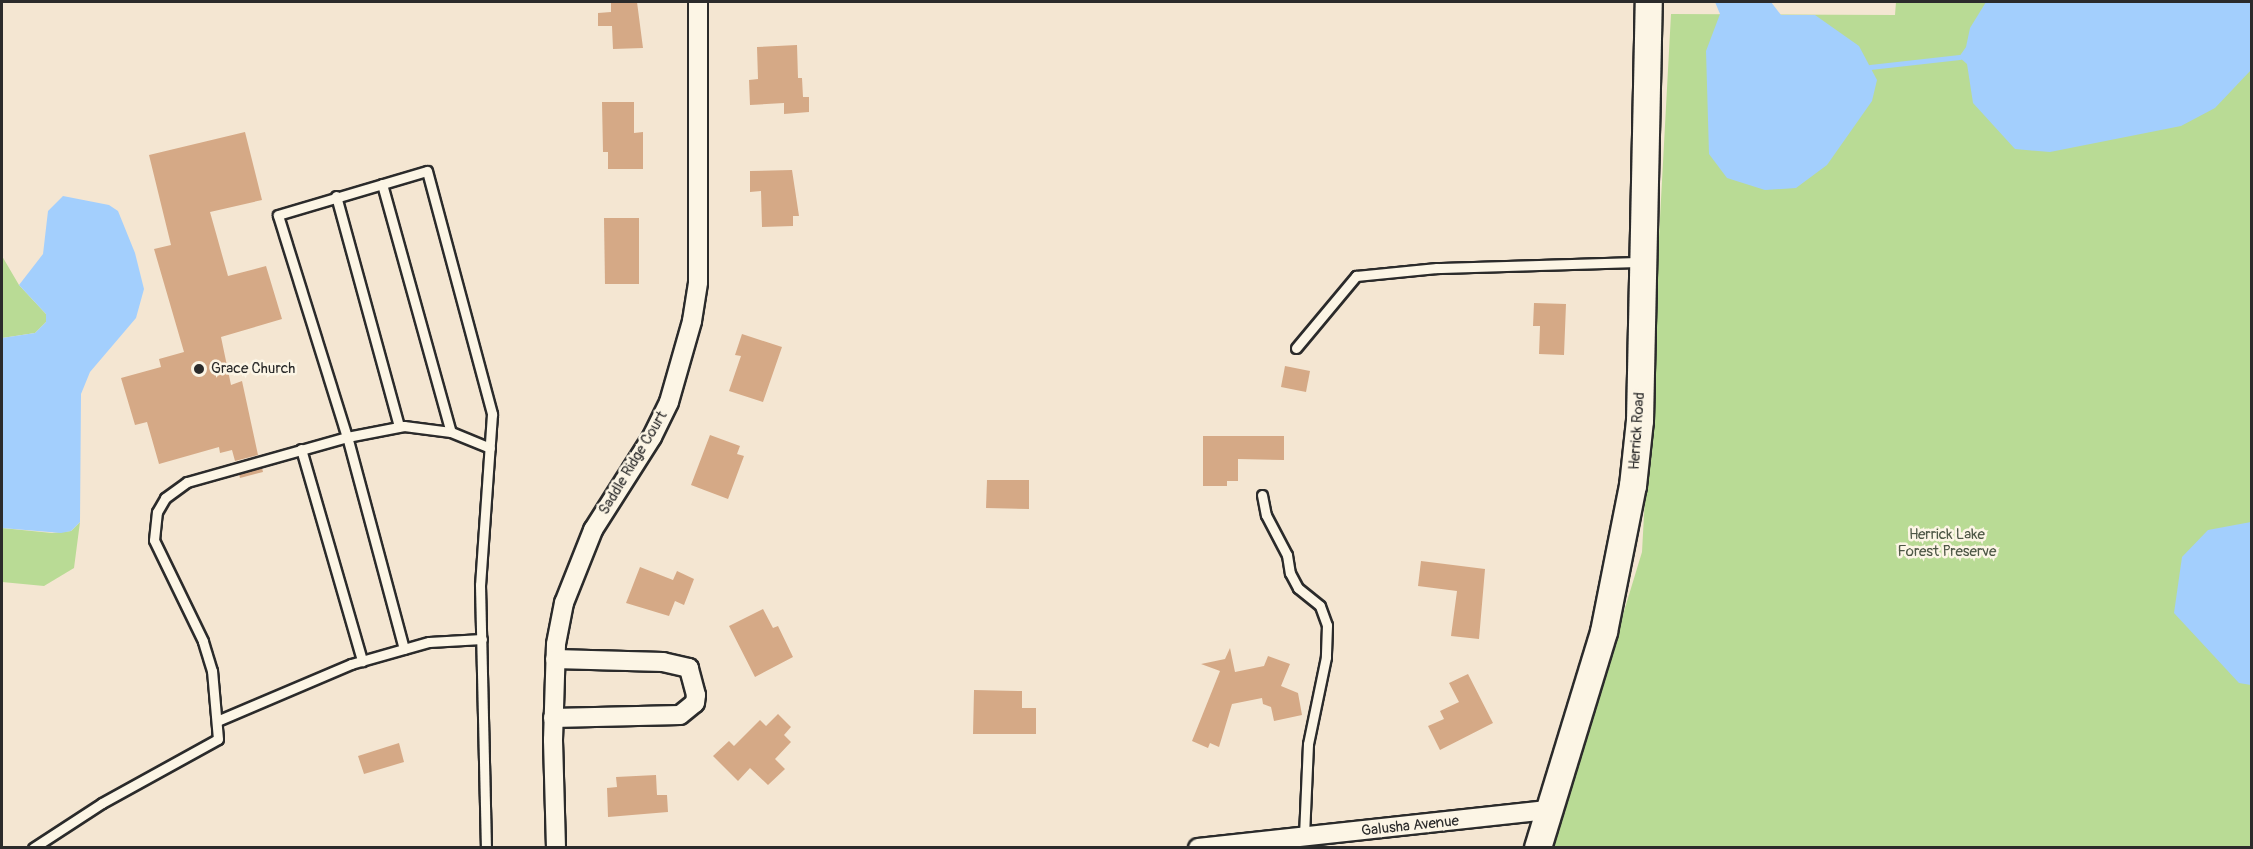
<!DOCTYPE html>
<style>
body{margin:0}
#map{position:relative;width:2253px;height:849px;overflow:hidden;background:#f4e6d2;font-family:Pangolin,sans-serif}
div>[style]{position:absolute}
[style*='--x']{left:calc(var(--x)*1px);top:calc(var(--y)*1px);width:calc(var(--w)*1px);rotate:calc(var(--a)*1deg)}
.green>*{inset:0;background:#b9db95}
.water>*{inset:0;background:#a3cffd}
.stream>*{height:5px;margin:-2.5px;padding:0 2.5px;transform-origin:2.5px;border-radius:2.5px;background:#a3cffd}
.building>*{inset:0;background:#d5a986}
.roads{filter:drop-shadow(2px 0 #2b2b2b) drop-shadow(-2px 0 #2b2b2b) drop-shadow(0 2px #2b2b2b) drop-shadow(0 -2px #2b2b2b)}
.lane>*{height:9px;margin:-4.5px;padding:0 4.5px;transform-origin:4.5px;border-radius:4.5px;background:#fcf5e5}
.street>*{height:18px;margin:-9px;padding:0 9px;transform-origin:9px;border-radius:9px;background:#fcf5e5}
.secondary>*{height:26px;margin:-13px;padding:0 13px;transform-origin:13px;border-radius:13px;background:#fcf5e5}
.dots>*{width:16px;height:16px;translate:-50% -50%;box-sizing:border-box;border:3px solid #fcf5e5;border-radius:50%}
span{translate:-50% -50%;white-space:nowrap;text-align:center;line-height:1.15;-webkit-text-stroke:5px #fcf5e5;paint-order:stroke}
.poi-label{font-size:15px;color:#2b2b2b}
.left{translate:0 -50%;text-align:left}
.street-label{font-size:15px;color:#2b2b2b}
.park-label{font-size:15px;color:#4e5746}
.frame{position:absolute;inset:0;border:3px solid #2b2b2b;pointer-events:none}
</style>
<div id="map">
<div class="green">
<i style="clip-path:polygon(1896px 2px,2251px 2px,2251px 847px,1552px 848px,1642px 552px,1671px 14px,1895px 15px)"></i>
<i style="clip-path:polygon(2px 256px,19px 285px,46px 314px,46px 322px,35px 333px,2px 338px)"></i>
<i style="clip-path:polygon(80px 522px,74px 568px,44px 586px,2px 582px,2px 528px,52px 533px,71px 531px)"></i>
</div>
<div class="water">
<i style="clip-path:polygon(1715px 2px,1771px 2px,1781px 15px,1815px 15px,1859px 46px,1877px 80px,1872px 101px,1827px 165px,1796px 188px,1765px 190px,1727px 178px,1709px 154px,1706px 51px,1720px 14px)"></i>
<i style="clip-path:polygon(1986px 2px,2251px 2px,2251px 70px,2215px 108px,2181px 126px,2050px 152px,2015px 149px,1973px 103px,1967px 64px,1959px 57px,1966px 47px,1970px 28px)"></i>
<i style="clip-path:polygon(63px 196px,109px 205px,118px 211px,135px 253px,144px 289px,136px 318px,90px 372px,81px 394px,80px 522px,71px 531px,61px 533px,2px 528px,2px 338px,35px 333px,46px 322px,46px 314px,19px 285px,43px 254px,48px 211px)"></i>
<i style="clip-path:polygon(2251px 522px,2252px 522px,2251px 685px,2239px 683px,2174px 613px,2182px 557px,2208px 530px)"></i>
</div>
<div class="stream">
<i style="--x:1870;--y:67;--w:90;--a:-6.4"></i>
</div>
<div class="building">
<i style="clip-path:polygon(611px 2px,637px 2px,643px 48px,613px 49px,612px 26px,598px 26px,598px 13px,611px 12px)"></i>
<i style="clip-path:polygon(797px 45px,798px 78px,802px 78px,803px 97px,809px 97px,809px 112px,784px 114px,784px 103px,750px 105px,749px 80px,758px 79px,757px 47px)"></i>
<i style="clip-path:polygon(602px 102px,634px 102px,634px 133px,643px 132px,643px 169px,608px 169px,608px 152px,603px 152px)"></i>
<i style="clip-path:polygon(245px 132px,262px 200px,210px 212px,228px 276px,266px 266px,282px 319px,221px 337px,231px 385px,242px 381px,258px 455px,235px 461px,232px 450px,220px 453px,219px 447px,159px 464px,147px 422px,135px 425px,121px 378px,161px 367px,159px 359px,184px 352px,154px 249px,171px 245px,149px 155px)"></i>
<i style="clip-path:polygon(792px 170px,799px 216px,793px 216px,793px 226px,762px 227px,761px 191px,750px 192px,750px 171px)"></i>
<i style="clip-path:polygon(604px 218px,639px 218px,639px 284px,605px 284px)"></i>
<i style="clip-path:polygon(1534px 303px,1566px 304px,1564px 355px,1539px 354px,1540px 326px,1533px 326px)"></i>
<i style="clip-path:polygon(742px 334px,782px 347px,763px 402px,729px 391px,741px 356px,735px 355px)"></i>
<i style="clip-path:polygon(1285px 366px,1310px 371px,1306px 392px,1281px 387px)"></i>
<i style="clip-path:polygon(710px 435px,740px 446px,737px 454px,744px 456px,728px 499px,691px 485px)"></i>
<i style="clip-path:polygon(1203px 436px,1284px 436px,1284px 460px,1238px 459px,1238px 481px,1227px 481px,1227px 486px,1203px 486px)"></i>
<i style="clip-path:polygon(262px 468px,263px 472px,240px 478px,239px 474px)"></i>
<i style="clip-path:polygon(987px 480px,1029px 480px,1029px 509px,986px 508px)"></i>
<i style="clip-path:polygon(1421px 561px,1485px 569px,1479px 639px,1451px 636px,1457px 591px,1418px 586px)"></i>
<i style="clip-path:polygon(640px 567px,673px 580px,677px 571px,694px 579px,684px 605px,675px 601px,669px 616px,626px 603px)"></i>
<i style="clip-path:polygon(763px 609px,773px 628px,778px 626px,793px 657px,755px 677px,729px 626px)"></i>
<i style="clip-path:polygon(1230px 648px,1235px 672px,1264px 666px,1268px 656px,1290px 664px,1281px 686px,1298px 693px,1302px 715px,1274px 721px,1271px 707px,1263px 704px,1262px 698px,1232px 704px,1219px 747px,1210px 743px,1208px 748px,1192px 741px,1220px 671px,1201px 664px,1225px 659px)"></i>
<i style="clip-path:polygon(1468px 674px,1493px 723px,1440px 750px,1428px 726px,1444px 719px,1440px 711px,1459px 702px,1449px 683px)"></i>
<i style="clip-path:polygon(974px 690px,1022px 691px,1022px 708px,1036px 708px,1036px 734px,973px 734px)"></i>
<i style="clip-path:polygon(778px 714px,791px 727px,784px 735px,791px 742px,775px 759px,785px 769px,768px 785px,750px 768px,738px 781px,713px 756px,729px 741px,734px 746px,760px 720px,766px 726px)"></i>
<i style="clip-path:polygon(399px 743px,404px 762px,364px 774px,358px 756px)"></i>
<i style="clip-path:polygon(656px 775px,657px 795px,667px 795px,668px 812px,608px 817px,607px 788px,617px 787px,616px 777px)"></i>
</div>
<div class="roads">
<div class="lane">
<i style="--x:382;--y:184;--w:257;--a:74.5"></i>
<i style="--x:336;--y:196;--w:239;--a:74.7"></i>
<i style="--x:1296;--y:348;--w:94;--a:-50.2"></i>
<i style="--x:1356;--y:276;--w:81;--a:-5.6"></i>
<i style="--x:1437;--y:268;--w:204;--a:-1.7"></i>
<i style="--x:301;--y:449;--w:221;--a:73.9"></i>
<i style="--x:1262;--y:495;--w:20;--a:79"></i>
<i style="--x:1266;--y:515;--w:45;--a:62.3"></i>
<i style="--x:1287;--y:555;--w:18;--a:81"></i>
<i style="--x:1290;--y:573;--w:17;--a:62"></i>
<i style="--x:1298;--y:588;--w:28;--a:39"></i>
<i style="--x:1320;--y:606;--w:20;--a:70"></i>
<i style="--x:1327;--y:625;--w:32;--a:92"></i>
<i style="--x:1326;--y:657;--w:89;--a:101.7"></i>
<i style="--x:1308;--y:744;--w:93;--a:92.5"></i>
<i style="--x:404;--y:649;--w:220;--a:-105"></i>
<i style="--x:347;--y:437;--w:58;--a:-10.9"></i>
<i style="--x:404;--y:426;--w:47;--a:7.3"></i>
<i style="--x:451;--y:432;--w:42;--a:22.3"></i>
<i style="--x:217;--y:721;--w:146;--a:-23"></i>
<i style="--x:351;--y:664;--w:81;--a:-15.8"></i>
<i style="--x:429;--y:642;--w:53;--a:-3.2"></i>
<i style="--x:33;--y:848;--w:82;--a:-33.1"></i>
<i style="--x:102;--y:803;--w:132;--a:-28.9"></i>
<i style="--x:218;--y:739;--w:68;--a:-95"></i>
<i style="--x:212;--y:671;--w:31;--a:-107"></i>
<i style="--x:203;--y:641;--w:112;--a:-115.9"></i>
<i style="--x:154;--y:540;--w:28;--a:-84"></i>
<i style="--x:157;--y:512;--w:16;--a:-60"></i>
<i style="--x:165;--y:498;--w:27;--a:-36"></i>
<i style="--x:187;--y:482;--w:166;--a:-15.7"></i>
<i style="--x:347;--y:437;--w:232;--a:-107.3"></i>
<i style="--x:278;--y:215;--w:155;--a:-16.5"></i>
<i style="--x:427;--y:171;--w:252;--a:75"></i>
<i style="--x:492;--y:414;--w:171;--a:94"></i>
<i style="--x:480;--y:585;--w:263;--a:88.7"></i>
</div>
<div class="street">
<i style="--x:553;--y:718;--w:127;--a:-1.4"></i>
<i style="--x:680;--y:715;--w:19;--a:-39"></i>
<i style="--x:695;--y:703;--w:8;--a:-83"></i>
<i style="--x:696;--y:695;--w:28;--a:-105"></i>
<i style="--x:689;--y:668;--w:27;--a:-167"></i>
<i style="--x:663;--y:662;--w:108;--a:-178.4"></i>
<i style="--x:556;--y:848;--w:108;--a:-91.6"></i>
<i style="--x:553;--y:740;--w:96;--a:-88.2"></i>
<i style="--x:556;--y:644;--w:42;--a:-79"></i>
<i style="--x:564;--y:603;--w:79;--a:-68.3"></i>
<i style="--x:593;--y:530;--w:110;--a:-57.6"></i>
<i style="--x:652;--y:437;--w:39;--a:-64"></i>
<i style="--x:669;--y:402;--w:84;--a:-74.1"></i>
<i style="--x:692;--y:321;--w:39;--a:-81"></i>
<i style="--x:698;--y:282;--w:280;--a:-90"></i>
<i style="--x:1198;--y:848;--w:354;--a:-6.2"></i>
</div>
<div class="secondary">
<i style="--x:1538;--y:848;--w:226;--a:-73"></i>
<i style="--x:1604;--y:632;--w:149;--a:-78.8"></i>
<i style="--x:1633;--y:486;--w:65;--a:-83.9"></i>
<i style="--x:1640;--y:421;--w:419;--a:-88.8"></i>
</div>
</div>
<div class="dots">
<i style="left:199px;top:369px;background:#2b2b2b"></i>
</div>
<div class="poi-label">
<span class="left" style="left:211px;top:369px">Grace Church</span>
</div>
<div class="street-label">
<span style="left:1637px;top:431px;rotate:-86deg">Herrick Road</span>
<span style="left:633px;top:463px;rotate:-59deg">Saddle Ridge Court</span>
<span style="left:1410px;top:826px;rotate:-6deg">Galusha Avenue</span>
</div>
<div class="park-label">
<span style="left:1947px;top:543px">Herrick Lake<br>Forest Preserve</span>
</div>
<div class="frame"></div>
</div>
